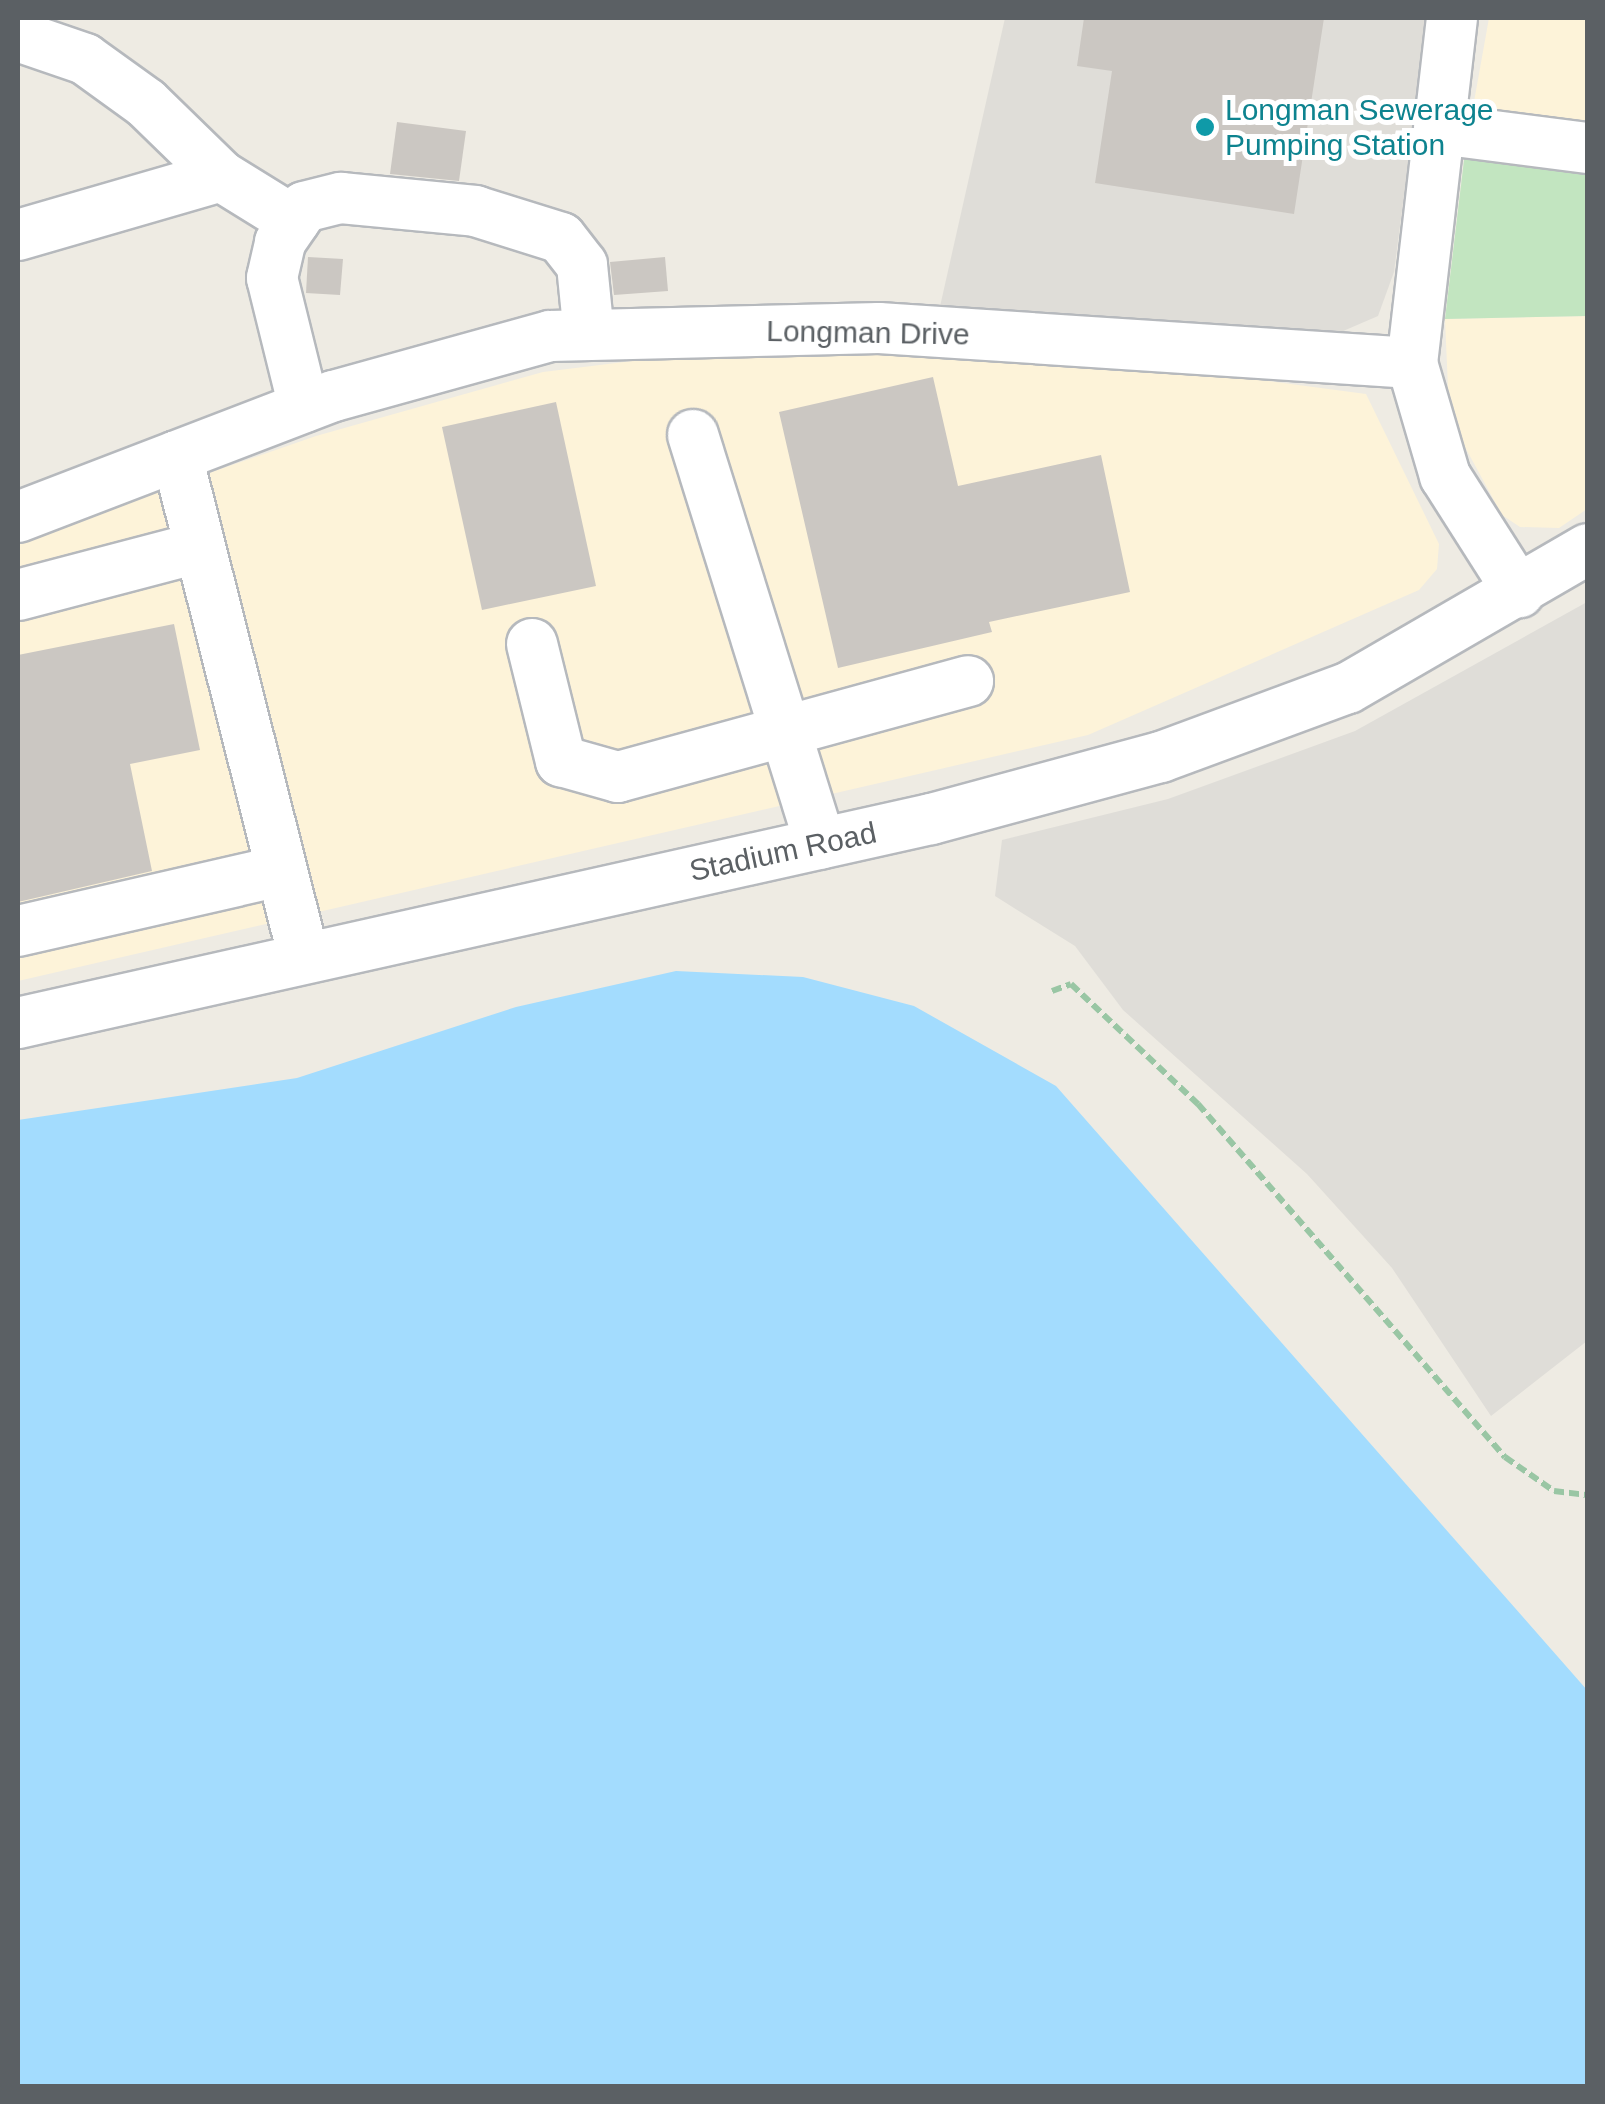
<!DOCTYPE html>
<style>
body{margin:0}
#map{position:relative;width:1605px;height:2104px;overflow:hidden;background:#eeebe3;font-family:Arial,sans-serif}
div>[style]{position:absolute}
[style*='--x']{left:calc(var(--x)*1px);top:calc(var(--y)*1px);width:calc(var(--w)*1px);rotate:calc(var(--a)*1deg)}
.commercial>*{inset:0;background:#fdf3d9}
.industrial>*{inset:0;background:#dfddd8}
.green>*{inset:0;background:#c2e5c0}
.water>*{inset:0;background:#a3dcfe}
.building>*{inset:0;background:#cbc7c2}
.path>*{height:6px;margin-top:-3px;transform-origin:0;background:repeating-linear-gradient(90deg,#99c6a4 0 10px,transparent 0 15px)}
.roads{filter:drop-shadow(2px 0 #b6b9bd) drop-shadow(-2px 0 #b6b9bd) drop-shadow(0 2px #b6b9bd) drop-shadow(0 -2px #b6b9bd)}
.minor>*{height:50px;margin:-25px;padding:0 25px;transform-origin:25px;border-radius:25px;background:#fff}
.dots>*{width:28px;height:28px;translate:-50% -50%;box-sizing:border-box;border:5px solid #fff;border-radius:50%}
span{translate:-50% -50%;white-space:nowrap;text-align:center;line-height:1.15;-webkit-text-stroke:10px #fff;paint-order:stroke}
.culture-label{font-size:30px;color:#0d838f}
.left{translate:0 -50%;text-align:left}
.street-label{font-size:30px;color:#5b6064}
.frame{position:absolute;inset:0;border:20px solid #5b6064;pointer-events:none}
</style>
<div id="map">
<div class="commercial">
<i style="clip-path:polygon(1489px 18px,1587px 18px,1587px 173px,1465px 152px)"></i>
<i style="clip-path:polygon(1587px 316px,1587px 509px,1559px 528px,1520px 527px,1502px 515px,1465px 447px,1448px 388px,1445px 319px)"></i>
<i style="clip-path:polygon(844px 350px,1207px 373px,1366px 394px,1439px 544px,1437px 569px,1419px 590px,1088px 735px,18px 981px,18px 539px,316px 436px,543px 372px,681px 355px)"></i>
</div>
<div class="industrial">
<i style="clip-path:polygon(1005px 18px,1427px 18px,1394px 272px,1378px 316px,1327px 338px,939px 311px)"></i>
<i style="clip-path:polygon(1587px 602px,1587px 1341px,1491px 1416px,1392px 1268px,1307px 1174px,1123px 1010px,1075px 946px,995px 896px,1002px 840px,1168px 799px,1355px 731px)"></i>
</div>
<div class="green">
<i style="clip-path:polygon(1465px 152px,1587px 173px,1587px 316px,1445px 319px)"></i>
</div>
<div class="water">
<i style="clip-path:polygon(676px 971px,803px 977px,914px 1006px,1056px 1086px,1587px 1690px,1587px 2086px,18px 2086px,18px 1120px,297px 1078px,516px 1007px)"></i>
</div>
<div class="building">
<i style="clip-path:polygon(1084px 18px,1324px 18px,1294px 214px,1095px 183px,1112px 71px,1077px 66px)"></i>
<i style="clip-path:polygon(397px 122px,466px 131px,459px 181px,390px 174px)"></i>
<i style="clip-path:polygon(308px 257px,343px 259px,340px 295px,306px 293px)"></i>
<i style="clip-path:polygon(665px 257px,668px 291px,614px 295px,610px 262px)"></i>
<i style="clip-path:polygon(933px 377px,958px 486px,1101px 455px,1130px 592px,989px 622px,992px 632px,838px 668px,779px 412px)"></i>
<i style="clip-path:polygon(556px 402px,596px 586px,482px 610px,442px 427px)"></i>
<i style="clip-path:polygon(174px 624px,200px 750px,130px 764px,152px 871px,18px 902px,18px 655px)"></i>
</div>
<div class="path">
<i style="--x:1052;--y:991;--w:20;--a:-20"></i>
<i style="--x:1071;--y:984;--w:175;--a:43.4"></i>
<i style="--x:1198;--y:1104;--w:468;--a:49"></i>
<i style="--x:1505;--y:1457;--w:60;--a:34.8"></i>
<i style="--x:1554;--y:1491;--w:34;--a:7"></i>
</div>
<div class="roads">
<div class="minor">
<i style="--x:1452;--y:18;--w:347;--a:96.6"></i>
<i style="--x:1412;--y:363;--w:118;--a:73.7"></i>
<i style="--x:1445;--y:476;--w:138;--a:57.5"></i>
<i style="--x:18;--y:36;--w:71;--a:18.9"></i>
<i style="--x:85;--y:59;--w:75;--a:35.8"></i>
<i style="--x:146;--y:103;--w:105;--a:44.2"></i>
<i style="--x:221;--y:176;--w:86;--a:31.7"></i>
<i style="--x:1439;--y:129;--w:150;--a:7.3"></i>
<i style="--x:18;--y:235;--w:211;--a:-16.2"></i>
<i style="--x:304;--y:407;--w:133;--a:-103.9"></i>
<i style="--x:272;--y:278;--w:37;--a:-77"></i>
<i style="--x:280;--y:242;--w:42;--a:-55.6"></i>
<i style="--x:304;--y:207;--w:38;--a:-14"></i>
<i style="--x:341;--y:198;--w:135;--a:5.5"></i>
<i style="--x:475;--y:211;--w:90;--a:17.4"></i>
<i style="--x:561;--y:238;--w:34;--a:52"></i>
<i style="--x:582;--y:265;--w:70;--a:84.3"></i>
<i style="--x:693;--y:435;--w:428;--a:72.7"></i>
<i style="--x:177;--y:456;--w:518;--a:75.8"></i>
<i style="--x:18;--y:517;--w:338;--a:-21"></i>
<i style="--x:334;--y:396;--w:224;--a:-15.5"></i>
<i style="--x:550;--y:336;--w:329;--a:-1.4"></i>
<i style="--x:879;--y:328;--w:534;--a:3.76"></i>
<i style="--x:18;--y:595;--w:185;--a:-14.7"></i>
<i style="--x:532;--y:644;--w:121;--a:76.1"></i>
<i style="--x:561;--y:761;--w:59;--a:15.7"></i>
<i style="--x:618;--y:777;--w:363;--a:-15.3"></i>
<i style="--x:18;--y:931;--w:269;--a:-12.9"></i>
<i style="--x:18;--y:1023;--w:936;--a:-12.6"></i>
<i style="--x:931;--y:819;--w:238;--a:-15.1"></i>
<i style="--x:1161;--y:757;--w:199;--a:-20.3"></i>
<i style="--x:1348;--y:688;--w:277;--a:-30.1"></i>
</div>
</div>
<div class="dots">
<i style="left:1205px;top:127px;background:#0f9aa8"></i>
</div>
<div class="culture-label">
<span class="left" style="left:1225px;top:127px">Longman Sewerage<br>Pumping Station</span>
</div>
<div class="street-label">
<span style="left:868px;top:333px;rotate:1deg">Longman Drive</span>
<span style="left:783px;top:852px;rotate:-12deg">Stadium Road</span>
</div>
<div class="frame"></div>
</div>
